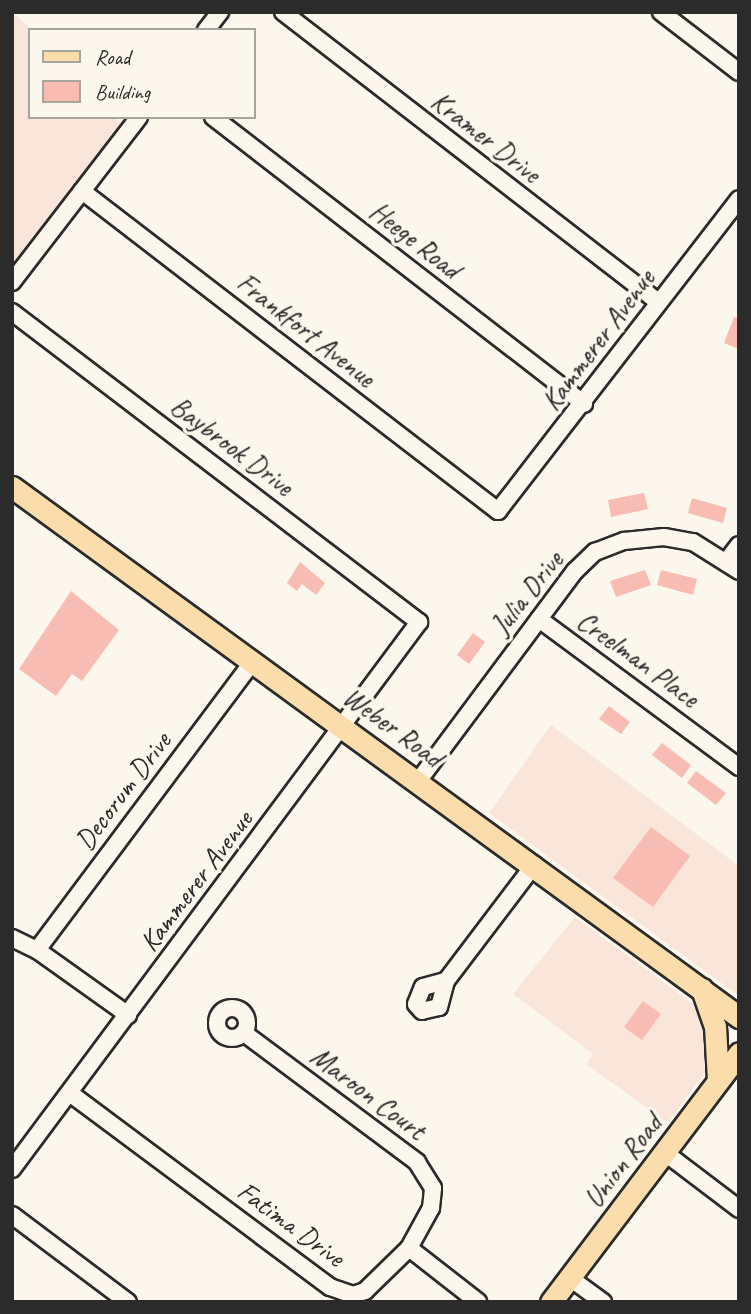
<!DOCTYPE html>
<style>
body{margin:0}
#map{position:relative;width:751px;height:1314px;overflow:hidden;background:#fbf7ec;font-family:Caveat,sans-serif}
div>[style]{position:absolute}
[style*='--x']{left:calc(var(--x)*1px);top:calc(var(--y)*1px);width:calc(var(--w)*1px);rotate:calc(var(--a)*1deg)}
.built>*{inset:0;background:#fae5db}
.building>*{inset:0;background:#f8bcb3}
.roads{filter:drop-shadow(2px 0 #2b2b2b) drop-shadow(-2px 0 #2b2b2b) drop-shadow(0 2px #2b2b2b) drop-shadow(0 -2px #2b2b2b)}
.minor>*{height:16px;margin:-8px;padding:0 8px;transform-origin:8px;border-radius:8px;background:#fbf7ec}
.minor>.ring{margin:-8px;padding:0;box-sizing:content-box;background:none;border:16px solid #fbf7ec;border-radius:50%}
.major>*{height:21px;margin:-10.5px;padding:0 10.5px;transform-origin:10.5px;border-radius:10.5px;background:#fbddab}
span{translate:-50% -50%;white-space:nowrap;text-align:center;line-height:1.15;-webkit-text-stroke:7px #fbf7ec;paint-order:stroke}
.street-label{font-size:28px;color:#2b2b2b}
.frame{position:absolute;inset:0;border:14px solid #2b2b2b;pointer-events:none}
.legend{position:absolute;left:28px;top:28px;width:228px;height:91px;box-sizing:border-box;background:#fbf7ec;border:2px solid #a8a59f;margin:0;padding:9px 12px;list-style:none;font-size:21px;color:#2b2b2b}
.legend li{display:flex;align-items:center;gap:14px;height:35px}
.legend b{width:35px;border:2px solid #a8a59f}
</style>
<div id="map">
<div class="built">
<i style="clip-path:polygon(12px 12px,32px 30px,30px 117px,114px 117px,124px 128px,12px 273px)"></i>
<i style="clip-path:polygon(551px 725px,739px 866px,739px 996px,489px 813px)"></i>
<i style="clip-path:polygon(575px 917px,700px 1009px,706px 1019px,708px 1068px,668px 1123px,586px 1064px,593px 1054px,513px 994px)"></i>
</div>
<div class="building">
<i style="clip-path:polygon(734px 317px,739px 319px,739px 349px,724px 343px)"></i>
<i style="clip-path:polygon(644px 493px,648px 509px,611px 517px,608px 500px)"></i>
<i style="clip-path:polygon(692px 498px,727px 508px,723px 523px,688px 513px)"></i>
<i style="clip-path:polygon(300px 562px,325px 583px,316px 595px,302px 584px,297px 591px,287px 583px)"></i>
<i style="clip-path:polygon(645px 570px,651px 585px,616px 597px,610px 581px)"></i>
<i style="clip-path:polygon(661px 570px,697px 579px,693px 595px,657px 585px)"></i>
<i style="clip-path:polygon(71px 591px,119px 630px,82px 681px,72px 674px,56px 696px,19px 669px)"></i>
<i style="clip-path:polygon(473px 633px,485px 642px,469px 664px,457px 655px)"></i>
<i style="clip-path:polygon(609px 706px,630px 722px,621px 734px,599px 719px)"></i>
<i style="clip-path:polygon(662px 743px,691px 765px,682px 778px,652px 755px)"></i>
<i style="clip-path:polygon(696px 771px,726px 793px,716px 805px,687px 783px)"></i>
<i style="clip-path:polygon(651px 827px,690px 856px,653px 907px,613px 878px)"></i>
<i style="clip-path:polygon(643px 1001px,661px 1014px,642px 1040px,624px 1027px)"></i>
</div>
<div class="roads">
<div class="minor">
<i style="--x:283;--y:12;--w:474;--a:37.7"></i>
<i style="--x:661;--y:12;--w:98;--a:37.6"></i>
<i style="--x:206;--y:30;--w:23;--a:-52"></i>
<i style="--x:213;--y:117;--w:469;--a:37.7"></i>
<i style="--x:82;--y:191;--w:525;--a:37.57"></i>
<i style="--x:498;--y:511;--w:394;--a:-52.3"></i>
<i style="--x:12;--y:282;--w:208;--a:-52.4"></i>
<i style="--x:12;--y:312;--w:512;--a:37.3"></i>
<i style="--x:419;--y:622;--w:682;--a:126.65"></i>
<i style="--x:726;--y:562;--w:21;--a:-53"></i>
<i style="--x:539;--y:619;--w:249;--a:36.5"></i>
<i style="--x:419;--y:780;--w:261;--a:-53.3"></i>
<i style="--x:575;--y:571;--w:28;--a:-44"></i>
<i style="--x:595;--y:552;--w:31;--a:-21"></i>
<i style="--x:624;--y:541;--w:40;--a:-5.7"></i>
<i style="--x:664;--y:537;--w:29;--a:10"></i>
<i style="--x:693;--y:542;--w:54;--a:32.2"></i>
<i style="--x:12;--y:938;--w:28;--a:26"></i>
<i style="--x:37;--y:950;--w:112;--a:35.5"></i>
<i style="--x:37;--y:950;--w:359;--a:-53.2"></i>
<i style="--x:446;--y:981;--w:27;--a:105"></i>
<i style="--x:439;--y:1007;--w:17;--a:167"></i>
<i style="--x:422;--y:1011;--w:9;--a:-131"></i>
<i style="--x:416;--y:1004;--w:18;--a:-68"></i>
<i style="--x:423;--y:987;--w:24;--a:-15"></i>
<i style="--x:446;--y:981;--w:146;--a:-52.8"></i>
<i class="ring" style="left:217px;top:1008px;width:14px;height:14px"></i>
<i style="--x:71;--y:1094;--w:323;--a:36.7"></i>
<i style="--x:330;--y:1287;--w:24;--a:19"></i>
<i style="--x:353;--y:1295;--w:13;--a:-18"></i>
<i style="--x:365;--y:1291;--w:62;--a:-44.3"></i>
<i style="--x:409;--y:1248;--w:46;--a:-61.2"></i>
<i style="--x:431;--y:1208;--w:20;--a:-84"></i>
<i style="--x:433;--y:1188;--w:31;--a:-122"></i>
<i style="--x:417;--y:1162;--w:216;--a:-143.3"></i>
<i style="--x:664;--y:1152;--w:94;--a:37.2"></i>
<i style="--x:12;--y:1215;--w:145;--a:36.9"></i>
<i style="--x:409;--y:1248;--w:88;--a:38"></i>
<i style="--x:570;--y:1278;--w:41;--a:36"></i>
</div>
<div class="major">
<i style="--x:12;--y:487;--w:900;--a:36.09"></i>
<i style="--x:702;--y:989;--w:39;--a:71"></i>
<i style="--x:715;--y:1026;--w:54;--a:86.8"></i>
<i style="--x:551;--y:1302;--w:312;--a:-52.9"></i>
</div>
</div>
<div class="street-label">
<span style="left:486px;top:137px;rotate:38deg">Kramer Drive</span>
<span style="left:415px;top:240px;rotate:38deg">Heege Road</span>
<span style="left:306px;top:330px;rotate:38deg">Frankfort Avenue</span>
<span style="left:598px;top:340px;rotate:-53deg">Kammerer Avenue</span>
<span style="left:232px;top:446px;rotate:37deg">Baybrook Drive</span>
<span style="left:527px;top:593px;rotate:-52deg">Julia Drive</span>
<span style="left:638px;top:659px;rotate:36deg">Creelman Place</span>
<span style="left:393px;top:727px;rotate:36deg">Weber Road</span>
<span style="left:123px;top:791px;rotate:-53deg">Decorum Drive</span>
<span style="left:196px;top:881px;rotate:-53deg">Kammerer Avenue</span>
<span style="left:368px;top:1093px;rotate:37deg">Maroon Court</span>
<span style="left:623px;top:1161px;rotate:-53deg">Union Road</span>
<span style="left:291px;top:1224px;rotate:36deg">Fatima Drive</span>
</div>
<div class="frame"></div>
<ul class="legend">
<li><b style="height:9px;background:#fbddab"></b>Road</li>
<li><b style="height:19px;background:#f8bcb3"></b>Building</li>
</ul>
</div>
